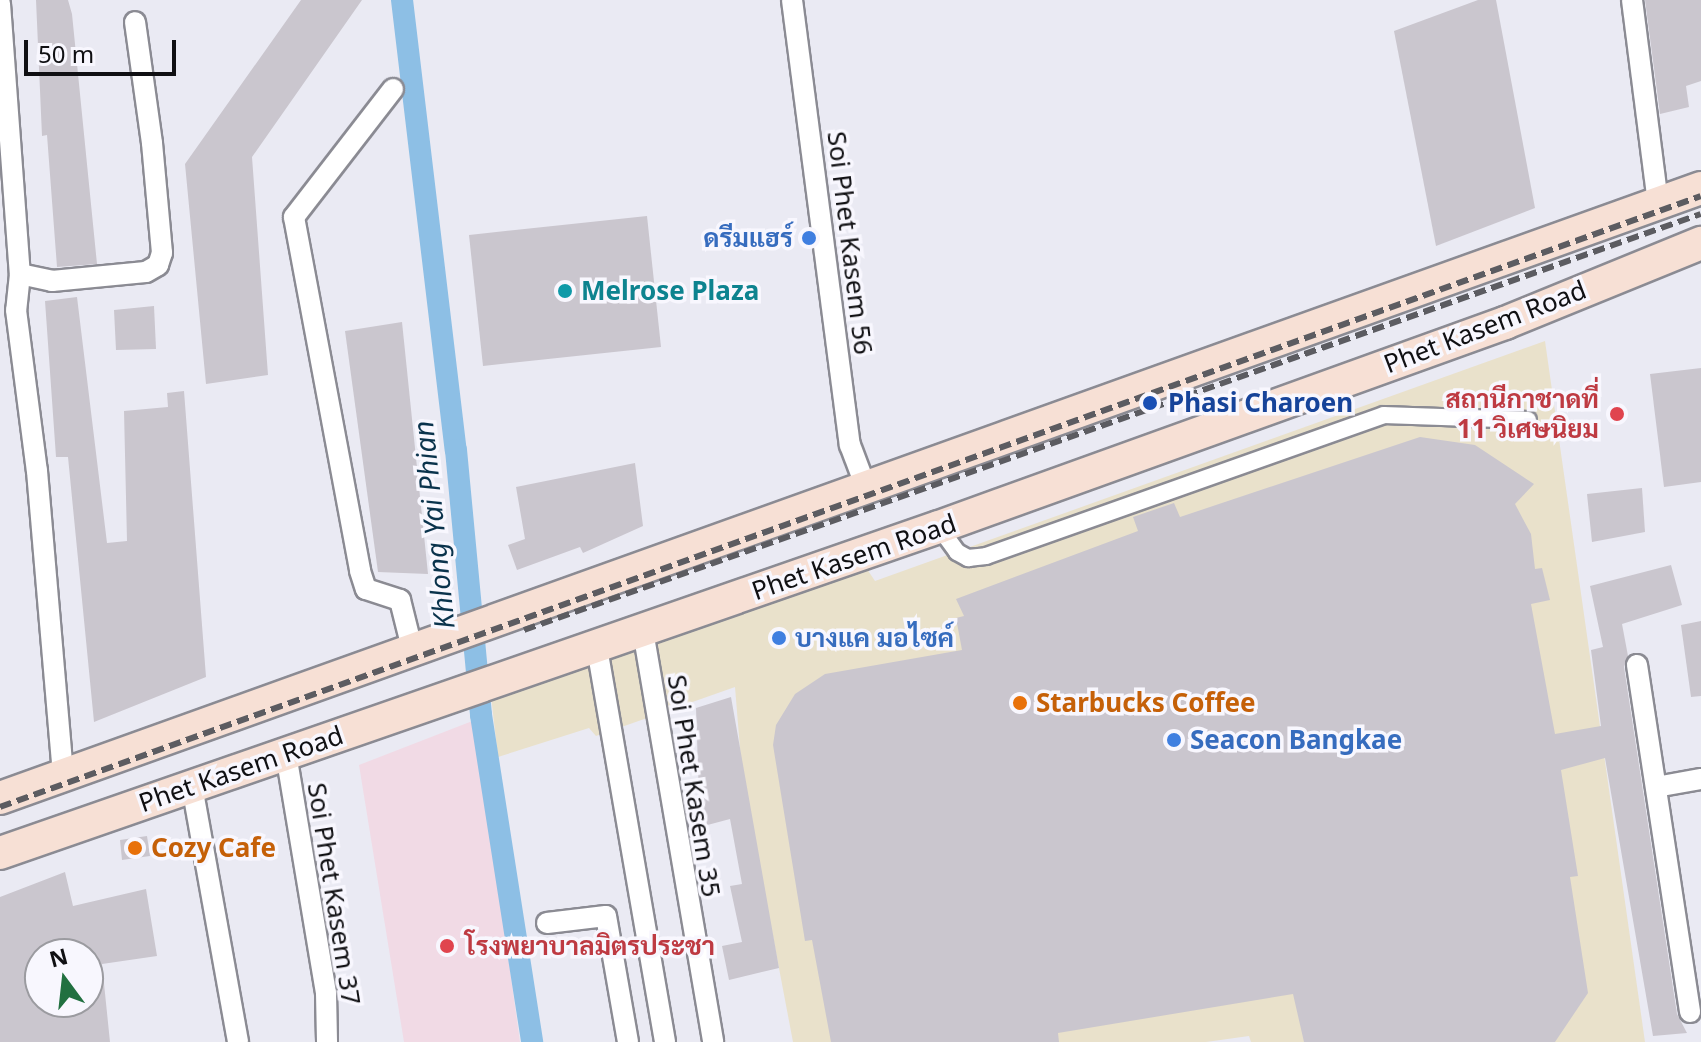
<!DOCTYPE html>
<meta charset="utf-8">
<style>
body{margin:0}
#map{position:relative;width:1701px;height:1042px;overflow:hidden;background:#eaeaf3;font-family:"Noto Sans",Sarabun,sans-serif}
div>[style]{position:absolute}
[style*='--x']{left:calc(var(--x)*1px);top:calc(var(--y)*1px);width:calc(var(--w)*1px);rotate:calc(var(--a)*1deg)}
.commercial>*{inset:0;background:#e9e1cb}
.medical>*{inset:0;background:#f1dae5}
.canal>*{height:22px;margin:-11px;padding:0 11px;transform-origin:11px;border-radius:11px;background:#8dbfe5}
.building>*{inset:0;background:#cac6ce}
.roads{filter:drop-shadow(2px 0 #8b8b93) drop-shadow(-2px 0 #8b8b93) drop-shadow(0 2px #8b8b93) drop-shadow(0 -2px #8b8b93)}
.pedestrian>*{height:16px;margin:-8px;padding:0 8px;transform-origin:8px;border-radius:8px;background:#fff}
.minor>*{height:20px;margin:-10px;padding:0 10px;transform-origin:10px;border-radius:10px;background:#fff}
.primary>*{height:32px;margin:-16px;padding:0 16px;transform-origin:16px;border-radius:16px;background:#f7e0d5}
.rail>*{height:6px;margin-top:-3px;transform-origin:0;background:repeating-linear-gradient(90deg,#5c5c61 0 12px,transparent 0 18px)}
.dots>*{width:22px;height:22px;translate:-50% -50%;box-sizing:border-box;border:4px solid #f8f7fe;border-radius:50%}
span{translate:-50% -50%;white-space:nowrap;text-align:center;line-height:1.15;-webkit-text-stroke:7px #f8f7fe;paint-order:stroke}
.shop-label{font-size:26px;color:#366cbe;font-weight:700}
.right{translate:-100% -50%;text-align:right}
.left{translate:0 -50%;text-align:left}
.street-label{font-size:26px;color:#101013}
.culture-label{font-size:26px;color:#0d838f;font-weight:700}
.health-label{font-size:26px;color:#be3a42;font-weight:700}
.transit-label{font-size:26px;color:#164399;font-weight:700}
.food-label{font-size:26px;color:#c56008;font-weight:700}
.water-label{font-size:28px;color:#0a334c;font-style:italic}
.north{position:absolute;left:24px;top:938px;width:80px;height:80px;box-sizing:border-box;background:#f8f7fe;border:2px solid #9b9ba0;border-radius:50%;rotate:345deg;font-size:22px;font-weight:700;line-height:32px;text-align:center;color:#101013}
.north::after{content:'';display:block;margin:auto;width:28px;height:36px;background:#217040;clip-path:polygon(50% 0,100% 100%,50% 72%,0 100%)}
.scale{position:absolute;left:24px;top:40px;width:152px;height:36px;box-sizing:border-box;border:4px solid #101013;border-top:0;padding-left:10px;font-size:24px;line-height:28px;white-space:nowrap;color:#101013;-webkit-text-stroke:6px #f8f7fe;paint-order:stroke}
</style>
<div id="map">
<div class="commercial">
<i style="clip-path:polygon(1545px 341px,1645px 1042px,1251px 1042px,1249px 1036px,1206px 1042px,793px 1042px,742px 773px,735px 687px,596px 736px,589px 728px,498px 757px,491px 696px,863px 563px,875px 581px)"></i>
</div>
<div class="medical">
<i style="clip-path:polygon(475px 720px,520px 1042px,404px 1042px,359px 765px)"></i>
</div>
<div class="canal">
<i style="--x:402;--y:0;--w:453;--a:83.2"></i>
<i style="--x:456;--y:450;--w:266;--a:84.6"></i>
<i style="--x:481;--y:715;--w:331;--a:81.1"></i>
</div>
<div class="building">
<i style="clip-path:polygon(36px 0,68px 0,72px 14px,97px 264px,57px 267px,47px 135px,42px 136px)"></i>
<i style="clip-path:polygon(301px 0,362px 0,252px 157px,268px 375px,206px 384px,185px 164px)"></i>
<i style="clip-path:polygon(1478px 0,1496px 0,1535px 208px,1436px 246px,1394px 31px)"></i>
<i style="clip-path:polygon(1645px 0,1701px 0,1701px 81px,1686px 86px,1689px 107px,1660px 114px)"></i>
<i style="clip-path:polygon(647px 216px,661px 347px,483px 366px,469px 235px)"></i>
<i style="clip-path:polygon(77px 297px,107px 543px,127px 541px,124px 411px,168px 407px,167px 393px,184px 391px,206px 677px,94px 722px,68px 457px,56px 457px,45px 301px)"></i>
<i style="clip-path:polygon(154px 306px,156px 349px,116px 350px,114px 310px)"></i>
<i style="clip-path:polygon(402px 322px,428px 574px,378px 572px,345px 331px)"></i>
<i style="clip-path:polygon(1701px 368px,1701px 482px,1664px 487px,1650px 374px)"></i>
<i style="clip-path:polygon(1420px 437px,1475px 445px,1534px 484px,1515px 504px,1531px 534px,1535px 569px,1542px 568px,1550px 600px,1531px 604px,1555px 734px,1601px 726px,1591px 650px,1603px 647px,1590px 586px,1671px 565px,1682px 605px,1622px 624px,1628px 656px,1624px 667px,1677px 1014px,1687px 1033px,1653px 1036px,1605px 758px,1561px 770px,1578px 876px,1570px 877px,1588px 993px,1555px 1042px,1304px 1042px,1293px 994px,1058px 1033px,1059px 1042px,831px 1042px,812px 940px,805px 941px,773px 745px,776px 725px,795px 694px,825px 674px,962px 650px,956px 618px,964px 616px,956px 599px,1138px 531px,1133px 517px,1174px 503px,1180px 517px)"></i>
<i style="clip-path:polygon(635px 463px,643px 526px,583px 553px,580px 547px,517px 570px,508px 545px,525px 539px,516px 487px)"></i>
<i style="clip-path:polygon(1642px 488px,1645px 532px,1592px 542px,1587px 494px)"></i>
<i style="clip-path:polygon(1701px 621px,1701px 696px,1691px 697px,1681px 625px)"></i>
<i style="clip-path:polygon(731px 697px,779px 968px,729px 980px,722px 946px,742px 942px,730px 886px,742px 884px,730px 819px,700px 827px,696px 708px)"></i>
<i style="clip-path:polygon(147px 836px,150px 856px,122px 860px,120px 840px)"></i>
<i style="clip-path:polygon(evenodd,65px 872px,73px 906px,146px 889px,157px 956px,102px 964px,110px 1042px,0 1042px,0 897px,65px 872px,40px 954px,88px 954px,88px 1002px,40px 1002px,40px 954px)"></i>
</div>
<div class="roads">
<div class="pedestrian">
<i style="--x:939;--y:527;--w:31;--a:54"></i>
<i style="--x:957;--y:552;--w:13;--a:29"></i>
<i style="--x:968;--y:558;--w:18;--a:-6"></i>
<i style="--x:986;--y:556;--w:422;--a:-19.5"></i>
<i style="--x:1384;--y:415;--w:144;--a:2"></i>
</div>
<div class="minor">
<i style="--x:792;--y:0;--w:449;--a:82.6"></i>
<i style="--x:850;--y:445;--w:48;--a:69.3"></i>
<i style="--x:1632;--y:0;--w:206;--a:82.7"></i>
<i style="--x:0;--y:4;--w:271;--a:85.8"></i>
<i style="--x:20;--y:274;--w:36;--a:96"></i>
<i style="--x:16;--y:310;--w:162;--a:82.6"></i>
<i style="--x:37;--y:471;--w:305;--a:85.1"></i>
<i style="--x:393;--y:89;--w:162;--a:127.7"></i>
<i style="--x:294;--y:217;--w:360;--a:79.4"></i>
<i style="--x:360;--y:571;--w:19;--a:72"></i>
<i style="--x:366;--y:589;--w:36;--a:18"></i>
<i style="--x:400;--y:600;--w:54;--a:76"></i>
<i style="--x:20;--y:274;--w:33;--a:12"></i>
<i style="--x:52;--y:281;--w:94;--a:-5.5"></i>
<i style="--x:146;--y:272;--w:14;--a:-30"></i>
<i style="--x:158;--y:265;--w:13;--a:-72"></i>
<i style="--x:162;--y:253;--w:110;--a:-95.2"></i>
<i style="--x:152;--y:143;--w:122;--a:-98"></i>
<i style="--x:643;--y:631;--w:417;--a:80.3"></i>
<i style="--x:597;--y:648;--w:400;--a:80.2"></i>
<i style="--x:1637;--y:665;--w:351;--a:81.3"></i>
<i style="--x:286;--y:754;--w:242;--a:80.5"></i>
<i style="--x:326;--y:993;--w:49;--a:88.8"></i>
<i style="--x:192;--y:786;--w:260;--a:79.8"></i>
<i style="--x:1656;--y:787;--w:46;--a:-10.1"></i>
<i style="--x:547;--y:923;--w:59;--a:-6.8"></i>
<i style="--x:606;--y:916;--w:128;--a:80.1"></i>
</div>
<div class="primary">
<i style="--x:0;--y:798;--w:1807;--a:-19.73"></i>
<i style="--x:0;--y:853;--w:994;--a:-19.15"></i>
<i style="--x:939;--y:527;--w:602;--a:-19.82"></i>
<i style="--x:1505;--y:323;--w:212;--a:-22.2"></i>
</div>
</div>
<div class="rail">
<i style="--x:524;--y:630;--w:1248;--a:-19.47"></i>
<i style="--x:0;--y:807;--w:1807;--a:-19.76"></i>
</div>
<div class="dots">
<i style="left:809px;top:238px;background:#3f7fe0"></i>
<i style="left:565px;top:291px;background:#0f9aa8"></i>
<i style="left:1150px;top:403px;background:#1a4fb4"></i>
<i style="left:1617px;top:414px;background:#e0444e"></i>
<i style="left:779px;top:638px;background:#3f7fe0"></i>
<i style="left:1020px;top:703px;background:#e8710a"></i>
<i style="left:1174px;top:740px;background:#3f7fe0"></i>
<i style="left:135px;top:848px;background:#e8710a"></i>
<i style="left:447px;top:946px;background:#e0444e"></i>
</div>
<div class="shop-label">
<span class="right" style="left:793px;top:238px">ดรีมแฮร์</span>
<span class="left" style="left:795px;top:638px">บางแค มอไซค์</span>
<span class="left" style="left:1190px;top:740px">Seacon Bangkae</span>
</div>
<div class="street-label">
<span style="left:850px;top:243px;rotate:83deg">Soi Phet Kasem 56</span>
<span style="left:1485px;top:327px;rotate:-21deg">Phet Kasem Road</span>
<span style="left:854px;top:557px;rotate:-19deg">Phet Kasem Road</span>
<span style="left:241px;top:769px;rotate:-19deg">Phet Kasem Road</span>
<span style="left:694px;top:786px;rotate:81deg">Soi Phet Kasem 35</span>
<span style="left:334px;top:894px;rotate:81deg">Soi Phet Kasem 37</span>
</div>
<div class="culture-label">
<span class="left" style="left:581px;top:291px">Melrose Plaza</span>
</div>
<div class="health-label">
<span class="right" style="left:1599px;top:414px">สถานีกาชาดที่<br>11 วิเศษนิยม</span>
<span class="left" style="left:465px;top:946px">โรงพยาบาลมิตรประชา</span>
</div>
<div class="transit-label">
<span class="left" style="left:1168px;top:403px">Phasi Charoen</span>
</div>
<div class="food-label">
<span class="left" style="left:1036px;top:703px">Starbucks Coffee</span>
<span class="left" style="left:151px;top:848px">Cozy Cafe</span>
</div>
<div class="water-label">
<span style="left:433px;top:525px;rotate:-96deg">Khlong Yai Phian</span>
</div>
<div class="north">N</div>
<div class="scale">50 m</div>
</div>
